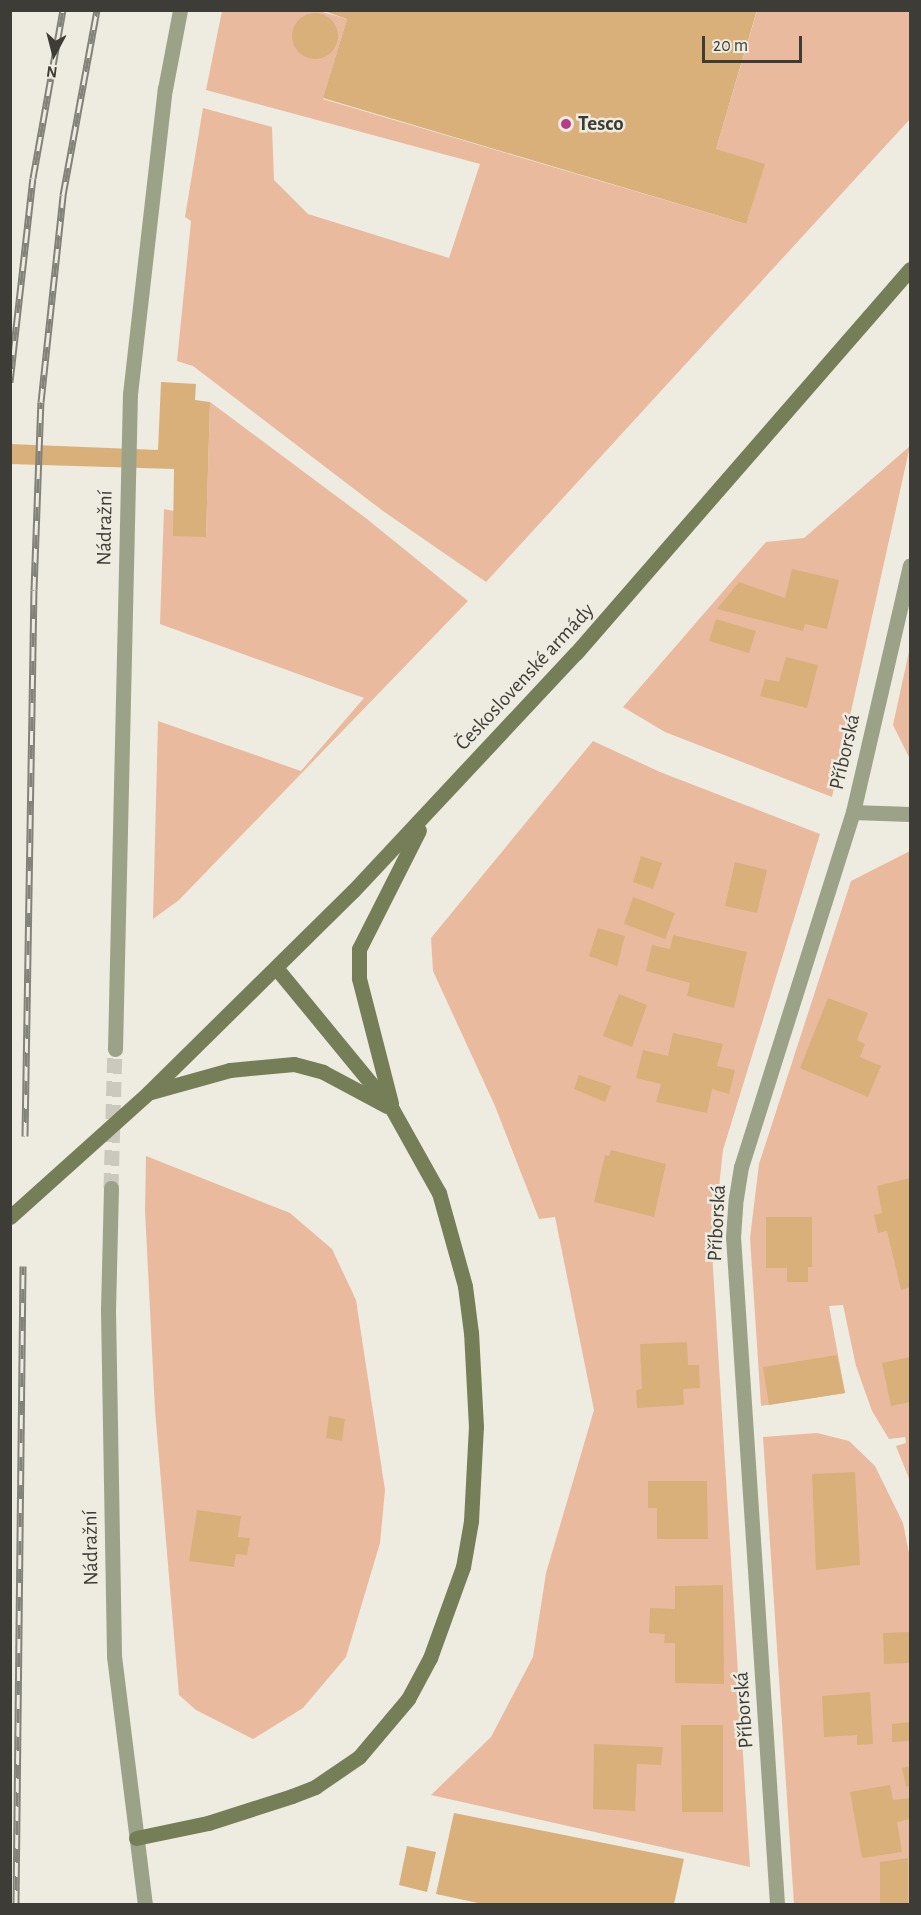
<!DOCTYPE html>
<meta charset="utf-8">
<style>
body{margin:0}
#map{position:relative;width:921px;height:1915px;overflow:hidden;background:#eeebe0;font-family:"Alegreya Sans",sans-serif}
div>[style]{position:absolute}
[style*='--x']{left:calc(var(--x)*1px);top:calc(var(--y)*1px);width:calc(var(--w)*1px);rotate:calc(var(--a)*1deg)}
.green>*{inset:0;background:#eaba9f}
.building>*{inset:0;background:#d9b07a}
.round{border-radius:50%}
.street-tunnel>*{height:15px;margin-top:-7.5px;transform-origin:0;background:repeating-linear-gradient(90deg,#cbc8be 0 15px,transparent 0 23px)}
.street>*{height:15px;margin:-7.5px;padding:0 7.5px;transform-origin:7.5px;border-radius:7.5px;background:#9ca287}
.secondary>*{height:15px;margin:-7.5px;padding:0 7.5px;transform-origin:7.5px;border-radius:7.5px;background:#767e57}
.rail>*{height:7px;margin-top:-3.5px;transform-origin:0;background:repeating-linear-gradient(90deg,#eeebe0 0 14px,#83827a 0 28px);box-sizing:border-box;border-block:2px solid #83827a}
.secondary-bridge>*{height:15px;margin:-7.5px;padding:0 7.5px;transform-origin:7.5px;border-radius:7.5px;background:#767e57}
.dots>*{width:16px;height:16px;translate:-50% -50%;box-sizing:border-box;border:3px solid #eeebe0;border-radius:50%}
span{translate:-50% -50%;white-space:nowrap;text-align:center;line-height:1.15;-webkit-text-stroke:5px #eeebe0;paint-order:stroke}
.poi-label{font-size:21px;color:#3d3c37;font-weight:700}
.left{translate:0 -50%;text-align:left}
.street-label{font-size:21px;color:#3d3c37}
.frame{position:absolute;inset:0;border:12px solid #3d3c37;pointer-events:none}
.north{position:absolute;left:24px;top:24px;width:60px;height:60px;-webkit-text-stroke:4px #eeebe0;paint-order:stroke;rotate:187deg;font-size:16px;font-weight:700;line-height:24px;text-align:center;color:#3d3c37}
.north::after{content:'';display:block;margin:auto;width:21px;height:27px;background:#3d3c37;clip-path:polygon(50% 0,100% 100%,50% 72%,0 100%)}
.scale{position:absolute;left:702px;top:36px;width:100px;height:27px;box-sizing:border-box;border:3px solid #3d3c37;border-top:0;padding-left:8px;font-size:18px;line-height:21px;white-space:nowrap;color:#3d3c37;-webkit-text-stroke:4px #eeebe0;paint-order:stroke}
</style>
<div id="map">
<div class="green">
<i style="clip-path:polygon(301px 10px,319px 11px,347px 19px,323px 99px,746px 224px,716px 149px,757px 11px,910px 11px,910px 119px,486px 582px,383px 511px,193px 366px,177px 361px,191px 221px,185px 217px,203px 108px,272px 127px,274px 180px,308px 214px,449px 258px,480px 164px,206px 90px,222px 11px)"></i>
<i style="clip-path:polygon(210px 402px,367px 519px,468px 601px,179px 900px,153px 919px,158px 721px,301px 771px,364px 698px,160px 624px,164px 509px,174px 511px,206px 537px)"></i>
<i style="clip-path:polygon(910px 446px,832px 797px,665px 732px,623px 707px,766px 542px,804px 538px)"></i>
<i style="clip-path:polygon(910px 647px,910px 759px,893px 725px)"></i>
<i style="clip-path:polygon(593px 741px,660px 772px,820px 834px,723px 1150px,712px 1252px,750px 1867px,431px 1795px,491px 1737px,533px 1657px,546px 1573px,594px 1410px,555px 1217px,539px 1219px,495px 1106px,433px 971px,431px 938px)"></i>
<i style="clip-path:polygon(910px 851px,910px 1481px,896px 1446px,906px 1443px,905px 1437px,889px 1439px,872px 1411px,856px 1366px,843px 1305px,829px 1306px,845px 1393px,761px 1406px,750px 1238px,759px 1164px,851px 881px)"></i>
<i style="clip-path:polygon(146px 1156px,290px 1213px,332px 1249px,356px 1300px,385px 1490px,380px 1543px,346px 1657px,303px 1708px,253px 1739px,196px 1710px,179px 1695px,155px 1410px,145px 1210px)"></i>
<i style="clip-path:polygon(817px 1433px,849px 1441px,875px 1466px,903px 1523px,910px 1558px,910px 1904px,794px 1904px,763px 1437px)"></i>
</div>
<div class="building">
<i style="clip-path:polygon(321px 10px,757px 10px,716px 149px,765px 164px,746px 224px,323px 98px,347px 19px)"></i>
<i class="round" style="left:292px;top:13px;width:46px;height:46px"></i>
<i style="clip-path:polygon(161px 382px,196px 384px,195px 400px,210px 402px,206px 537px,173px 536px,174px 469px,10px 464px,10px 444px,158px 450px)"></i>
<i style="clip-path:polygon(792px 569px,839px 580px,827px 629px,805px 624px,803px 631px,717px 609px,739px 582px,785px 598px)"></i>
<i style="clip-path:polygon(716px 619px,756px 631px,749px 653px,709px 641px)"></i>
<i style="clip-path:polygon(786px 657px,818px 665px,807px 708px,760px 696px,765px 679px,779px 682px)"></i>
<i style="clip-path:polygon(641px 856px,662px 863px,653px 889px,633px 882px)"></i>
<i style="clip-path:polygon(735px 862px,767px 870px,757px 913px,725px 906px)"></i>
<i style="clip-path:polygon(633px 897px,675px 913px,665px 939px,624px 924px)"></i>
<i style="clip-path:polygon(598px 928px,625px 936px,617px 966px,589px 956px)"></i>
<i style="clip-path:polygon(673px 935px,747px 952px,734px 1008px,687px 996px,690px 983px,646px 971px,652px 945px,670px 949px)"></i>
<i style="clip-path:polygon(619px 994px,647px 1005px,632px 1047px,603px 1036px)"></i>
<i style="clip-path:polygon(828px 998px,868px 1013px,857px 1040px,865px 1044px,860px 1057px,881px 1066px,868px 1097px,800px 1068px)"></i>
<i style="clip-path:polygon(673px 1033px,723px 1044px,717px 1066px,735px 1070px,729px 1094px,712px 1089px,707px 1113px,656px 1102px,661px 1084px,636px 1078px,643px 1050px,668px 1056px)"></i>
<i style="clip-path:polygon(579px 1075px,611px 1086px,605px 1102px,574px 1089px)"></i>
<i style="clip-path:polygon(611px 1150px,666px 1164px,654px 1217px,594px 1202px,605px 1155px,609px 1156px)"></i>
<i style="clip-path:polygon(910px 1178px,910px 1287px,901px 1290px,887px 1231px,878px 1233px,874px 1215px,882px 1213px,877px 1186px)"></i>
<i style="clip-path:polygon(766px 1217px,812px 1217px,812px 1267px,808px 1267px,808px 1282px,787px 1282px,787px 1268px,766px 1268px)"></i>
<i style="clip-path:polygon(687px 1342px,688px 1365px,699px 1365px,700px 1388px,683px 1389px,684px 1405px,637px 1408px,636px 1390px,642px 1389px,640px 1344px)"></i>
<i style="clip-path:polygon(837px 1355px,845px 1393px,769px 1405px,763px 1367px)"></i>
<i style="clip-path:polygon(910px 1357px,910px 1402px,891px 1406px,882px 1363px)"></i>
<i style="clip-path:polygon(329px 1416px,345px 1419px,342px 1441px,326px 1438px)"></i>
<i style="clip-path:polygon(855px 1472px,860px 1565px,816px 1570px,812px 1474px)"></i>
<i style="clip-path:polygon(648px 1481px,707px 1481px,708px 1539px,657px 1539px,657px 1508px,648px 1508px)"></i>
<i style="clip-path:polygon(197px 1510px,241px 1516px,238px 1537px,250px 1538px,247px 1555px,236px 1554px,234px 1567px,189px 1561px)"></i>
<i style="clip-path:polygon(723px 1585px,724px 1684px,675px 1683px,675px 1643px,664px 1643px,665px 1634px,649px 1633px,650px 1608px,675px 1609px,675px 1586px)"></i>
<i style="clip-path:polygon(910px 1632px,910px 1663px,884px 1664px,883px 1633px)"></i>
<i style="clip-path:polygon(870px 1692px,873px 1744px,857px 1745px,857px 1735px,824px 1737px,822px 1696px)"></i>
<i style="clip-path:polygon(910px 1722px,910px 1741px,892px 1742px,892px 1724px)"></i>
<i style="clip-path:polygon(681px 1725px,723px 1725px,723px 1812px,682px 1812px)"></i>
<i style="clip-path:polygon(594px 1744px,663px 1747px,661px 1765px,637px 1764px,635px 1811px,593px 1809px)"></i>
<i style="clip-path:polygon(910px 1766px,910px 1786px,906px 1787px,902px 1768px)"></i>
<i style="clip-path:polygon(890px 1785px,893px 1800px,909px 1798px,910px 1804px,910px 1819px,897px 1822px,902px 1852px,862px 1858px,850px 1792px)"></i>
<i style="clip-path:polygon(454px 1813px,684px 1859px,674px 1904px,483px 1904px,436px 1894px)"></i>
<i style="clip-path:polygon(407px 1846px,436px 1852px,427px 1892px,399px 1885px)"></i>
<i style="clip-path:polygon(908px 1858px,908px 1904px,880px 1904px,880px 1862px)"></i>
</div>
<div class="street-tunnel">
<i style="--x:111;--y:1188;--w:139;--a:-88.4"></i>
</div>
<div class="street">
<i style="--x:853;--y:812;--w:57;--a:2"></i>
<i style="--x:115;--y:1049;--w:655;--a:-88.69"></i>
<i style="--x:130;--y:394;--w:307;--a:-83.5"></i>
<i style="--x:165;--y:89;--w:80;--a:-79.2"></i>
<i style="--x:111;--y:1188;--w:122;--a:91.4"></i>
<i style="--x:108;--y:1310;--w:346;--a:89"></i>
<i style="--x:114;--y:1656;--w:250;--a:82.9"></i>
<i style="--x:777;--y:1904;--w:668;--a:-93.77"></i>
<i style="--x:733;--y:1237;--w:39;--a:-86"></i>
<i style="--x:736;--y:1198;--w:31;--a:-81"></i>
<i style="--x:741;--y:1167;--w:372;--a:-72.5"></i>
<i style="--x:853;--y:812;--w:253;--a:-77"></i>
</div>
<div class="secondary">
<i style="--x:151;--y:1092;--w:82;--a:-15.6"></i>
<i style="--x:230;--y:1070;--w:64;--a:-5.4"></i>
<i style="--x:294;--y:1064;--w:30;--a:15"></i>
<i style="--x:323;--y:1072;--w:72;--a:28"></i>
<i style="--x:148;--y:1093;--w:288;--a:-44.6"></i>
<i style="--x:353;--y:891;--w:326;--a:-46.9"></i>
<i style="--x:576;--y:653;--w:509;--a:-48.98"></i>
<i style="--x:391;--y:1103;--w:129;--a:-104.4"></i>
<i style="--x:359;--y:978;--w:29;--a:-90"></i>
<i style="--x:359;--y:949;--w:133;--a:-63.2"></i>
<i style="--x:136;--y:1838;--w:74;--a:-11.8"></i>
<i style="--x:208;--y:1823;--w:88;--a:-17.8"></i>
<i style="--x:292;--y:1796;--w:25;--a:-21"></i>
<i style="--x:315;--y:1787;--w:53;--a:-34.3"></i>
<i style="--x:359;--y:1757;--w:76;--a:-49.8"></i>
<i style="--x:408;--y:1699;--w:47;--a:-61.8"></i>
<i style="--x:430;--y:1658;--w:97;--a:-70.1"></i>
<i style="--x:463;--y:1567;--w:47;--a:-80.1"></i>
<i style="--x:471;--y:1521;--w:94;--a:-87"></i>
<i style="--x:476;--y:1427;--w:94;--a:-93"></i>
<i style="--x:471;--y:1333;--w:47;--a:-97.3"></i>
<i style="--x:465;--y:1286;--w:97;--a:-105.6"></i>
<i style="--x:439;--y:1193;--w:96;--a:-119.2"></i>
<i style="--x:392;--y:1109;--w:181;--a:-129.4"></i>
</div>
<div class="rail">
<i style="--x:10;--y:382;--w:205;--a:-83.6"></i>
<i style="--x:33;--y:178;--w:171;--a:-79.9"></i>
<i style="--x:25;--y:1136;--w:546;--a:-89.06"></i>
<i style="--x:34;--y:590;--w:188;--a:-87.9"></i>
<i style="--x:41;--y:402;--w:208;--a:-83.9"></i>
<i style="--x:63;--y:195;--w:188;--a:-79.6"></i>
<i style="--x:16;--y:1904;--w:638;--a:-89.37"></i>
</div>
<div class="secondary-bridge">
<i style="--x:10;--y:1217;--w:186;--a:-41.9"></i>
</div>
<div class="dots">
<i style="left:566px;top:124px;background:#b73b8b"></i>
</div>
<div class="poi-label">
<span class="left" style="left:578px;top:124px">Tesco</span>
</div>
<div class="street-label">
<span style="left:105px;top:528px;rotate:-89deg">Nádražní</span>
<span style="left:525px;top:677px;rotate:-47deg">Československé armády</span>
<span style="left:845px;top:752px;rotate:-77deg">Příborská</span>
<span style="left:717px;top:1223px;rotate:-87deg">Příborská</span>
<span style="left:91px;top:1548px;rotate:-91deg">Nádražní</span>
<span style="left:744px;top:1710px;rotate:-94deg">Příborská</span>
</div>
<div class="frame"></div>
<div class="north">N</div>
<div class="scale">20 m</div>
</div>
